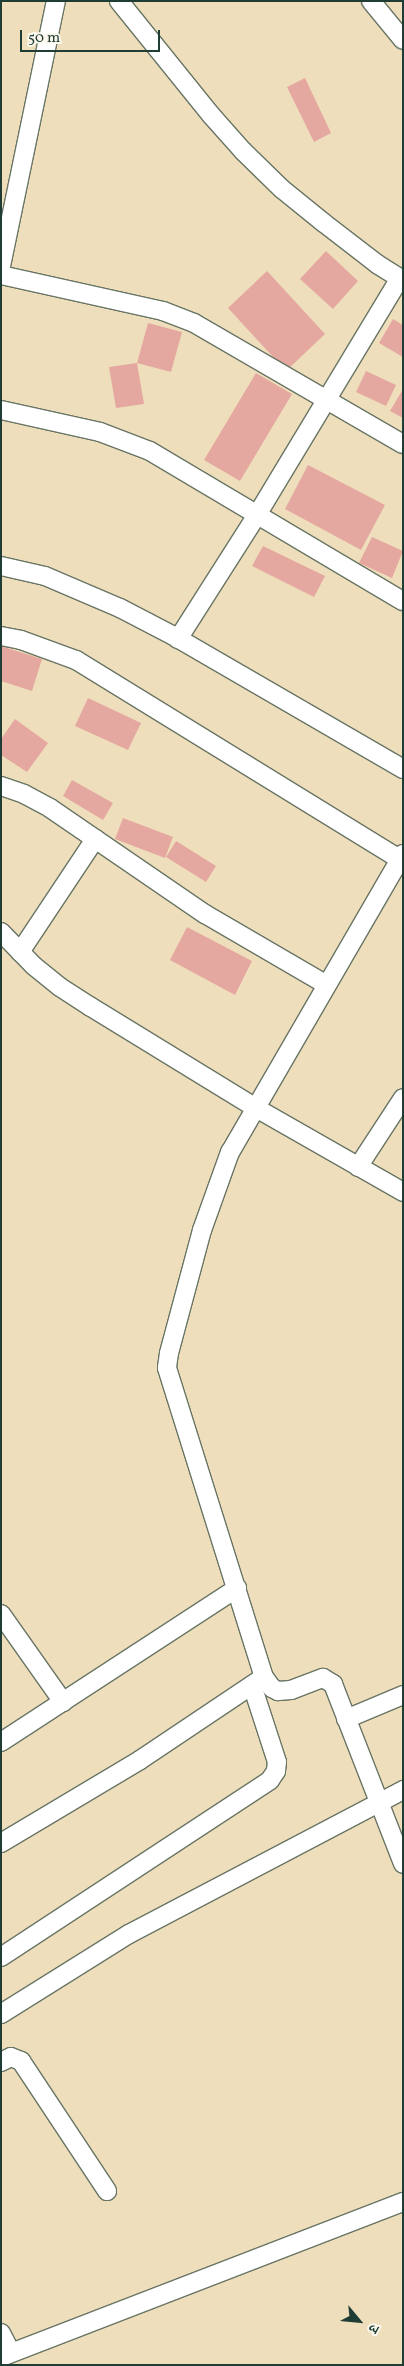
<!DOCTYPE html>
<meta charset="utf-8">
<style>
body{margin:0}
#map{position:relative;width:404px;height:2366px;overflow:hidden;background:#efdebc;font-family:Vollkorn,"Noto Serif Devanagari",serif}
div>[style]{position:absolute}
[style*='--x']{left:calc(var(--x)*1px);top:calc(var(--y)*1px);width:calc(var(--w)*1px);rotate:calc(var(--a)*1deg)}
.building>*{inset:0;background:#e5a8a0}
.roads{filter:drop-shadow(1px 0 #687564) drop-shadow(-1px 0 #687564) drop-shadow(0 1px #687564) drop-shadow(0 -1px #687564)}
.street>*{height:18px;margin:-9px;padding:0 9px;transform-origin:9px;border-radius:9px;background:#fff}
span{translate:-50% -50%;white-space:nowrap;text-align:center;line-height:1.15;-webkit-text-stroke:4px #fbf7ec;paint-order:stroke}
.frame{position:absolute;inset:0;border:2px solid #1f3d34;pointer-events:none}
.north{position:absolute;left:334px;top:2296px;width:50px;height:50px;-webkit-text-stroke:4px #fbf7ec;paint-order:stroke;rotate:118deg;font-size:14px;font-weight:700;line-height:20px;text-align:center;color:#1f3d34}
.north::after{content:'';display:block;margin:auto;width:18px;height:22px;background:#1f3d34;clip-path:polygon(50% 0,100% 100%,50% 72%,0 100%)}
.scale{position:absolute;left:20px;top:30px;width:140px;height:22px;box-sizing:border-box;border:2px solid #1f3d34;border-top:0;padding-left:6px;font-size:15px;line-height:18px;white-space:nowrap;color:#1f3d34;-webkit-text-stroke:4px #fbf7ec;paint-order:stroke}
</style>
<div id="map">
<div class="building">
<i style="clip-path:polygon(305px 78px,331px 133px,314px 142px,287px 87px)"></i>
<i style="clip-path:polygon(326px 251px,358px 281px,333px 309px,300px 279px)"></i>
<i style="clip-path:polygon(267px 271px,325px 334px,286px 371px,228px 308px)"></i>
<i style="clip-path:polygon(393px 319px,403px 325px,403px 357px,379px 343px)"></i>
<i style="clip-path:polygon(148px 323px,182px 332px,171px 372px,137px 363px)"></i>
<i style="clip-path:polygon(137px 363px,144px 404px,116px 408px,109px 367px)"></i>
<i style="clip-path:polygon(366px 371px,396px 385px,386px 406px,356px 392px)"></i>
<i style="clip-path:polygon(256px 373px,292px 394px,240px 481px,204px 460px)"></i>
<i style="clip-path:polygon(403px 389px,403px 418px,390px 411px)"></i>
<i style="clip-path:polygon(308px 465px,385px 505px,361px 550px,285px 509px)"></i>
<i style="clip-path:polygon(372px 537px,403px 551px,392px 578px,359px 563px)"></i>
<i style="clip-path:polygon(263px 546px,325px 576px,314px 597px,252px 566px)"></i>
<i style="clip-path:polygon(1px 646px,42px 659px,32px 691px,1px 681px)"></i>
<i style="clip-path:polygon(88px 698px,141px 723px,128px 750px,75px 726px)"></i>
<i style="clip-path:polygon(15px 719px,48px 743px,27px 772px,1px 755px,1px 739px)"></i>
<i style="clip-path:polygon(72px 780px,113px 803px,103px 820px,63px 796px)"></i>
<i style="clip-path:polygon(123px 818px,173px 837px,165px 858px,115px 839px)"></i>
<i style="clip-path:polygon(176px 841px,216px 866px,206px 882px,166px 857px)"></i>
<i style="clip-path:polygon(187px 927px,252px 961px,235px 995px,170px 960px)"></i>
</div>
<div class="roads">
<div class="street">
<i style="--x:119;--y:1;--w:146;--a:51.1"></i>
<i style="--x:211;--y:115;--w:48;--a:48.4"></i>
<i style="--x:243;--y:151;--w:54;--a:44.3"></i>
<i style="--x:282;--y:189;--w:54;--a:39"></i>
<i style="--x:324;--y:223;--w:67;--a:37.7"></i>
<i style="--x:377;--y:264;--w:31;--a:32"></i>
<i style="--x:371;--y:1;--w:50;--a:50.6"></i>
<i style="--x:1;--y:266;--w:271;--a:-78.3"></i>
<i style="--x:1;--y:275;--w:166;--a:12.5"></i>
<i style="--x:163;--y:311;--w:33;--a:21"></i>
<i style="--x:194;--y:323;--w:241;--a:30.1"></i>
<i style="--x:1;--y:410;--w:101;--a:12.5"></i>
<i style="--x:100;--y:432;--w:53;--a:20.8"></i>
<i style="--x:150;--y:451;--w:294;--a:30.7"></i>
<i style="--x:1;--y:566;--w:45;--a:12.8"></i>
<i style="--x:45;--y:576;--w:82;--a:23.1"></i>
<i style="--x:120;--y:608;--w:59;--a:27.4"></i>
<i style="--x:172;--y:635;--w:267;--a:30.1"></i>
<i style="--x:1;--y:636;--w:20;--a:11"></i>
<i style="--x:21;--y:640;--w:59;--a:20"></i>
<i style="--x:76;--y:660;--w:384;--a:31.6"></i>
<i style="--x:178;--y:639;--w:147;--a:-57.5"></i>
<i style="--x:257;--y:515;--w:277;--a:-58.9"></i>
<i style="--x:1;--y:786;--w:24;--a:19"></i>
<i style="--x:24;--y:794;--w:30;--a:28"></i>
<i style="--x:50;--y:808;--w:188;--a:34.4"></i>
<i style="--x:205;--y:914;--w:141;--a:30.2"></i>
<i style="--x:403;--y:854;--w:345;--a:120.1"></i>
<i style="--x:230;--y:1152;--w:83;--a:109.7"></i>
<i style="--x:202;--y:1230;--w:127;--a:105"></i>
<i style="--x:169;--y:1353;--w:15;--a:98"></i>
<i style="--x:167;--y:1368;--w:324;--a:72.6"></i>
<i style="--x:264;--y:1677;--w:14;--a:54"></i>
<i style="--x:272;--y:1688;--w:7;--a:27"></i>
<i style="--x:278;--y:1691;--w:13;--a:-4"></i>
<i style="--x:291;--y:1690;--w:34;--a:-21"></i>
<i style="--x:323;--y:1678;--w:12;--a:31"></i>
<i style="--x:333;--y:1684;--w:193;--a:68.7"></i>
<i style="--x:1;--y:932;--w:47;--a:45.9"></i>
<i style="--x:34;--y:966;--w:33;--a:39"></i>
<i style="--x:60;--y:987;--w:37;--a:33"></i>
<i style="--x:91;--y:1007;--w:193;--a:31.5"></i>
<i style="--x:256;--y:1108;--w:169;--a:29.7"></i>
<i style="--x:20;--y:952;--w:136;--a:-56.4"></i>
<i style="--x:358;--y:1167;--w:82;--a:-56.9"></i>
<i style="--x:1;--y:1614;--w:108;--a:54.8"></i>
<i style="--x:346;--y:1719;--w:62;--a:-22.8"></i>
<i style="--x:1;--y:1742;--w:282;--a:-33.1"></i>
<i style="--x:1;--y:1843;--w:162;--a:-30.8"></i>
<i style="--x:140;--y:1760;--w:146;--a:-33.8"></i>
<i style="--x:1;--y:1957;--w:322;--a:-33.3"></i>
<i style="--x:270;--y:1780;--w:11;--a:-56"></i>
<i style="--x:276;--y:1771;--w:9;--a:-84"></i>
<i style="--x:277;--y:1762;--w:81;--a:-108"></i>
<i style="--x:1;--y:2014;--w:151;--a:-32"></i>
<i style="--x:129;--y:1934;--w:310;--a:-27.7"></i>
<i style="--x:1;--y:2062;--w:11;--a:-27"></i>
<i style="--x:11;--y:2057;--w:11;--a:22"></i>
<i style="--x:21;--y:2061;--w:156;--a:56.5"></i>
<i style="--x:1;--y:2333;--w:22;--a:63"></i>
<i style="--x:1;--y:2357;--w:431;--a:-21.1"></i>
</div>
</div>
<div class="frame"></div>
<div class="north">उ</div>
<div class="scale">50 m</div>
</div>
